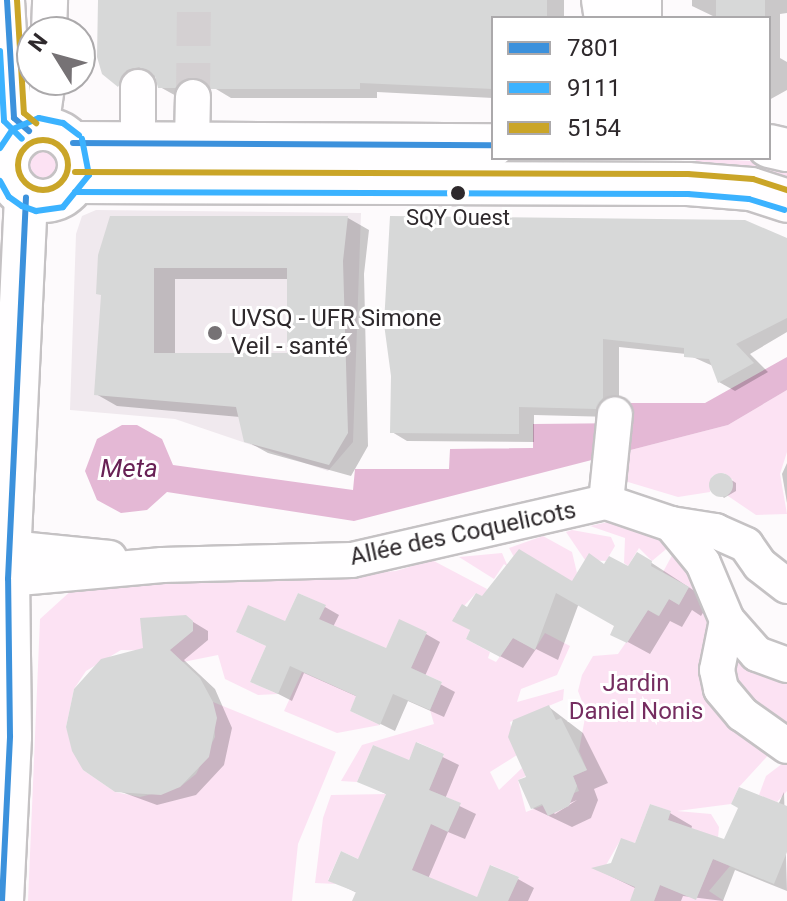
<!DOCTYPE html>
<meta charset="utf-8">
<style>
body{margin:0}
#map{position:relative;width:787px;height:901px;overflow:hidden;background:#fdfafc;font-family:Roboto,sans-serif}
div>[style]{position:absolute}
[style*='--x']{left:calc(var(--x)*1px);top:calc(var(--y)*1px);width:calc(var(--w)*1px);rotate:calc(var(--a)*1deg)}
.built>*{inset:0;background:#f0e9ee}
.green>*{inset:0;background:#fce2f3}
.round{border-radius:50%}
.water>*{inset:0;background:#e4b8d5}
.shadow>*{inset:0;background:#0003}
.building>*{inset:0;background:#d7d8d8}
.minor-tunnel>*{height:34px;margin-top:-17px;transform-origin:0;background:repeating-linear-gradient(90deg,#d4d0d2 0 34px,transparent 0 51px)}
.roads{filter:drop-shadow(2px 0 #c5c2c4) drop-shadow(-2px 0 #c5c2c4) drop-shadow(0 2px #c5c2c4) drop-shadow(0 -2px #c5c2c4)}
.minor>*{height:34px;margin:-17px;padding:0 17px;transform-origin:17px;border-radius:17px;background:#fffeff}
.major>*{height:42px;margin:-21px;padding:0 21px;transform-origin:21px;border-radius:21px;background:#fffeff}
.major>.ring{margin:-21px;padding:0;box-sizing:content-box;background:none;border:42px solid #fffeff;border-radius:50%}
.bus-1>*{height:6px;margin:-3px;padding:0 3px;transform-origin:3px;border-radius:3px;background:#3c91dc}
.bus-2>*{height:6px;margin:-3px;padding:0 3px;transform-origin:3px;border-radius:3px;background:#3bb2ff}
.bus-3>*{height:6px;margin:-3px;padding:0 3px;transform-origin:3px;border-radius:3px;background:#caa528}
.bus-3>.ring{margin:-3px;padding:0;box-sizing:content-box;background:none;border:6px solid #caa528;border-radius:50%}
.dots>*{width:22px;height:22px;translate:-50% -50%;box-sizing:border-box;border:4px solid #fff;border-radius:50%}
span{translate:-50% -50%;white-space:nowrap;text-align:center;line-height:1.15;-webkit-text-stroke:6px #fff;paint-order:stroke}
.bus-label{font-size:22px;color:#2e292c}
.poi-label{font-size:24px;color:#2e292c}
.left{translate:0 -50%;text-align:left}
.street-label{font-size:24px;color:#2e292c}
.park-label{font-size:24px;color:#752d60}
.water-label{font-size:26px;color:#682155;font-style:italic}
.legend{position:absolute;left:491px;top:16px;width:280px;height:144px;box-sizing:border-box;background:#fff;border:2px solid #aba9ab;margin:0;padding:10px 14px;list-style:none;font-size:24px;color:#2e292c}
.legend li{display:flex;align-items:center;gap:16px;height:40px}
.legend b{width:40px;border:2px solid #aba9ab}
.north{position:absolute;left:16px;top:16px;width:80px;height:80px;box-sizing:border-box;background:#fff;border:2px solid #aba9ab;border-radius:50%;rotate:307deg;font-size:22px;font-weight:700;line-height:32px;text-align:center;color:#2e292c}
.north::after{content:'';display:block;margin:auto;width:28px;height:36px;background:#767275;clip-path:polygon(50% 0,100% 100%,50% 72%,0 100%)}
</style>
<div id="map">
<div class="built">
<i style="clip-path:polygon(96px 210px,361px 213px,353px 442px,328px 471px,175px 419px,70px 410px,76px 234px,82px 216px)"></i>
</div>
<div class="green">
<i class="round" style="left:25px;top:144px;width:36px;height:36px"></i>
<i style="clip-path:polygon(696px 158px,787px 163px,787px 186px,695px 168px)"></i>
<i style="clip-path:polygon(787px 390px,787px 452px,780px 474px,787px 514px,756px 515px,728px 496px,733px 480px,724px 473px,712px 476px,710px 492px,678px 497px,618px 479px,619px 453px,728px 425px)"></i>
<i style="clip-path:polygon(617px 520px,642px 528px,671px 545px,652px 561px,639px 548px,628px 566px,624px 563px,625px 538px,590px 526px)"></i>
<i style="clip-path:polygon(572px 530px,611px 537px,615px 546px,606px 561px,585px 560px,566px 532px)"></i>
<i style="clip-path:polygon(543px 536px,572px 552px,577px 573px,572px 582px,514px 557px,509px 548px)"></i>
<i style="clip-path:polygon(676px 548px,710px 617px,706px 683px,774px 749px,739px 787px,731px 804px,677px 811px,711px 814px,719px 827px,718px 838px,668px 820px,670px 811px,650px 804px,635px 843px,621px 839px,602px 872px,635px 887px,633px 901px,508px 901px,519px 877px,491px 865px,477px 897px,404px 888px,412px 816px,448px 831px,460px 803px,429px 790px,444px 754px,417px 742px,405px 768px,391px 753px,373px 745px,357px 782px,341px 781px,362px 745px,434px 724px,430px 710px,442px 682px,411px 668px,427px 632px,399px 620px,386px 648px,310px 641px,325px 605px,298px 593px,285px 621px,236px 632px,266px 646px,250px 682px,278px 694px,258px 695px,225px 679px,218px 655px,183px 662px,162px 651px,121px 650px,86px 671px,74px 689px,66px 727px,83px 770px,115px 792px,140px 797px,180px 787px,196px 774px,215px 737px,213px 702px,336px 752px,298px 844px,292px 901px,28px 901px,40px 619px,84px 579px,176px 572px,257px 582px,396px 571px,432px 560px,487px 589px,485px 598px,476px 593px,454px 617px,470px 630px,466px 639px,490px 652px,488px 658px,496px 662px,513px 638px,535px 649px,545px 633px,570px 646px,557px 675px,521px 689px,517px 702px,564px 689px,563px 700px,510px 722px,517px 755px,490px 772px,499px 790px,522px 768px,526px 776px,518px 780px,526px 812px,579px 791px,573px 776px,587px 770px,579px 751px,586px 712px,578px 691px,582px 675px,593px 656px,618px 654px,648px 610px,658px 616px,669px 599px,679px 604px,689px 587px,663px 572px)"></i>
<i style="clip-path:polygon(502px 553px,508px 567px,504px 564px,494px 579px,459px 557px)"></i>
<i style="clip-path:polygon(733px 654px,787px 677px,787px 727px,734px 692px)"></i>
<i style="clip-path:polygon(336px 659px,367px 673px,350px 711px,380px 725px,337px 733px,284px 711px,302px 672px,326px 682px)"></i>
<i style="clip-path:polygon(787px 760px,787px 791px,777px 802px,759px 795px,766px 776px)"></i>
<i style="clip-path:polygon(386px 794px,371px 830px,376px 867px,341px 851px,328px 880px,336px 884px,315px 883px,323px 818px,331px 795px)"></i>
<i style="clip-path:polygon(713px 859px,730px 866px,709px 891px,724px 901px,654px 901px,660px 885px,696px 899px)"></i>
</div>
<div class="water">
<i style="clip-path:polygon(787px 357px,787px 390px,728px 425px,354px 521px,167px 492px,147px 510px,121px 513px,97px 500px,85px 471px,97px 439px,122px 425px,137px 425px,162px 439px,173px 465px,353px 490px,355px 469px,449px 469px,450px 449px,533px 448px,533px 424px,631px 423px,631px 403px,705px 403px)"></i>
</div>
<div class="shadow">
<i style="clip-path:polygon(99px 0,564px 0,564px 18px,493px 18px,493px 98px,377px 92px,377px 98px,231px 98px,211px 86px,194px 97px,178px 97px,160px 87px,157px 76px,145px 80px,136px 95px,114px 83px)"></i>
<i style="clip-path:polygon(692px 0,787px 0,787px 13px,780px 14px,780px 58px,787px 62px,787px 90px,769px 100px,769px 18px,717px 18px,692px 6px)"></i>
<i style="clip-path:polygon(evenodd,112px 218px,348px 218px,369px 230px,364px 274px,368px 446px,351px 476px,268px 453px,246px 441px,240px 417px,117px 406px,96px 394px,112px 218px,175px 279px,289px 279px,289px 355px,175px 355px,175px 279px)"></i>
<i style="clip-path:polygon(787px 241px,787px 332px,750px 354px,768px 372px,735px 391px,719px 382px,713px 366px,686px 354px,619px 347px,619px 408px,612px 417px,534px 415px,534px 442px,407px 441px,392px 432px)"></i>
<i style="clip-path:polygon(787px 463px,787px 503px,782px 474px)"></i>
<i style="clip-path:polygon(724px 475px,736px 483px,736px 491px,724px 498px,711px 484px)"></i>
<i style="clip-path:polygon(638px 554px,710px 601px,701px 616px,692px 610px,682px 627px,670px 621px,650px 654px,613px 634px,617px 625px,579px 603px,558px 660px,536px 649px,523px 668px,490px 651px,472px 630px,468px 610px,483px 599px,573px 584px,606px 565px,629px 568px)"></i>
<i style="clip-path:polygon(325px 607px,339px 615px,333px 627px,387px 651px,426px 634px,440px 642px,425px 676px,455px 692px,444px 717px,408px 701px,395px 731px,352px 710px,358px 697px,304px 673px,292px 701px,253px 681px,286px 624px)"></i>
<i style="clip-path:polygon(185px 617px,208px 631px,208px 640px,184px 660px,215px 689px,232px 728px,224px 765px,196px 795px,157px 805px,116px 790px,145px 649px)"></i>
<i style="clip-path:polygon(evenodd,549px 707px,583px 733px,608px 783px,594px 789px,598px 800px,591px 818px,572px 827px,532px 808px,528px 778px,549px 707px,577px 800px,555px 814px,552px 811px,577px 800px)"></i>
<i style="clip-path:polygon(418px 745px,459px 765px,445px 799px,476px 814px,465px 839px,448px 832px,428px 879px,478px 900px,518px 879px,534px 888px,528px 901px,354px 901px,357px 893px,331px 880px,359px 862px,388px 795px,360px 781px,410px 762px)"></i>
<i style="clip-path:polygon(784px 792px,787px 891px,735px 870px,723px 901px,683px 896px,681px 901px,637px 901px,637px 889px,596px 869px,612px 864px,670px 813px,692px 826px,691px 830px,725px 842px,778px 805px)"></i>
</div>
<div class="building">
<i style="clip-path:polygon(98px 0,547px 0,547px 18px,493px 18px,493px 89px,360px 83px,360px 89px,211px 89px,193px 77px,175px 88px,158px 88px,155px 76px,139px 67px,127px 70px,118px 87px,102px 74px,97px 57px)"></i>
<i style="clip-path:polygon(716px 0,765px 0,765px 18px,716px 18px)"></i>
<i style="clip-path:polygon(evenodd,110px 216px,348px 216px,343px 261px,348px 433px,329px 465px,244px 442px,236px 407px,94px 395px,101px 295px,96px 294px,98px 255px,110px 216px,154px 268px,287px 268px,287px 353px,154px 353px,154px 268px)"></i>
<i style="clip-path:polygon(390px 216px,745px 220px,787px 238px,787px 318px,736px 344px,754px 363px,718px 383px,709px 359px,684px 357px,684px 348px,603px 339px,603px 398px,596px 409px,519px 407px,519px 434px,390px 433px,391px 376px,384px 324px)"></i>
<i class="round" style="left:709px;top:473px;width:24px;height:24px"></i>
<i style="clip-path:polygon(519px 549px,572px 581px,589px 553px,604px 564px,609px 556px,628px 566px,637px 552px,652px 561px,651px 566px,689px 587px,679px 605px,669px 599px,659px 616px,648px 610px,627px 643px,610px 635px,614px 626px,556px 593px,535px 650px,513px 638px,500px 657px,466px 639px,470px 630px,452px 621px,462px 604px,467px 607px,476px 593px,482px 596px)"></i>
<i style="clip-path:polygon(298px 593px,326px 605px,319px 619px,386px 648px,399px 619px,427px 632px,411px 668px,442px 682px,430px 710px,393px 694px,380px 725px,350px 711px,356px 696px,290px 666px,278px 694px,250px 682px,266px 646px,236px 632px,248px 605px,285px 621px)"></i>
<i style="clip-path:polygon(186px 615px,193px 621px,193px 631px,170px 650px,200px 678px,213px 702px,217px 718px,209px 757px,180px 787px,161px 795px,115px 792px,83px 770px,72px 751px,66px 727px,74px 689px,101px 659px,143px 648px,140px 618px)"></i>
<i style="clip-path:polygon(549px 705px,556px 720px,561px 718px,587px 770px,573px 776px,577px 786px,569px 806px,548px 816px,542px 804px,531px 809px,518px 780px,526px 777px,508px 737px,513px 720px)"></i>
<i style="clip-path:polygon(416px 742px,444px 754px,429px 790px,461px 803px,448px 832px,431px 824px,412px 870px,477px 897px,490px 865px,519px 877px,508px 901px,352px 901px,356px 892px,328px 881px,341px 851px,358px 859px,386px 794px,357px 782px,373px 745px,409px 760px)"></i>
<i style="clip-path:polygon(739px 787px,787px 806px,787px 852px,774px 884px,713px 859px,696px 900px,660px 885px,654px 901px,630px 901px,635px 887px,591px 868px,611px 863px,621px 838px,635px 843px,650px 804px,671px 811px,668px 820px,724px 839px,738px 808px,731px 804px)"></i>
</div>
<div class="minor-tunnel">
<i style="--x:193;--y:97;--w:97;--a:-89.4"></i>
</div>
<div class="roads">
<div class="minor">
<i style="--x:7;--y:0;--w:118;--a:86.6"></i>
<i style="--x:14;--y:118;--w:20;--a:41"></i>
<i style="--x:49;--y:32;--w:32;--a:-88"></i>
<i style="--x:41;--y:128;--w:49;--a:-81.7"></i>
<i style="--x:138;--y:142;--w:55;--a:-90"></i>
<i style="--x:181;--y:165;--w:25;--a:-63"></i>
<i style="--x:192;--y:143;--w:46;--a:-88.8"></i>
<i style="--x:606;--y:502;--w:88;--a:-84.2"></i>
<i style="--x:671;--y:524;--w:50;--a:50.6"></i>
<i style="--x:703;--y:563;--w:62;--a:67.2"></i>
<i style="--x:727;--y:620;--w:45;--a:48.6"></i>
<i style="--x:757;--y:654;--w:32;--a:20"></i>
<i style="--x:9;--y:548;--w:101;--a:5.7"></i>
<i style="--x:8;--y:579;--w:155;--a:-5.2"></i>
<i style="--x:162;--y:565;--w:190;--a:-1.5"></i>
<i style="--x:352;--y:560;--w:261;--a:-12.9"></i>
<i style="--x:606;--y:502;--w:69;--a:18.7"></i>
<i style="--x:671;--y:524;--w:45;--a:9"></i>
<i style="--x:715;--y:531;--w:34;--a:24"></i>
<i style="--x:746;--y:545;--w:24;--a:55"></i>
<i style="--x:760;--y:565;--w:34;--a:38"></i>
<i style="--x:727;--y:620;--w:51;--a:101.3"></i>
<i style="--x:717;--y:670;--w:19;--a:78"></i>
<i style="--x:721;--y:689;--w:33;--a:50"></i>
<i style="--x:742;--y:714;--w:55;--a:35.4"></i>
</div>
<div class="major">
<i style="--x:603;--y:0;--w:18;--a:81"></i>
<i style="--x:640;--y:0;--w:18;--a:90"></i>
<i class="ring" style="left:7px;top:129px;width:30px;height:30px"></i>
<i style="--x:73;--y:143;--w:420;--a:0.3"></i>
<i style="--x:769;--y:146;--w:18;--a:13"></i>
<i style="--x:75;--y:182;--w:613;--a:0.19"></i>
<i style="--x:688;--y:184;--w:63;--a:4.5"></i>
<i style="--x:751;--y:189;--w:38;--a:18"></i>
<i style="--x:2;--y:901;--w:165;--a:-87.2"></i>
<i style="--x:10;--y:736;--w:157;--a:-90.7"></i>
<i style="--x:8;--y:579;--w:382;--a:-87.3"></i>
</div>
</div>
<div class="bus-1">
<i style="--x:7;--y:0;--w:118;--a:86.6"></i>
<i style="--x:14;--y:118;--w:20;--a:41"></i>
<i style="--x:73;--y:143;--w:420;--a:0.3"></i>
<i style="--x:2;--y:901;--w:165;--a:-87.2"></i>
<i style="--x:10;--y:736;--w:157;--a:-90.7"></i>
<i style="--x:8;--y:579;--w:382;--a:-87.3"></i>
</div>
<div class="bus-2">
<i style="--x:0;--y:51;--w:70;--a:86.7"></i>
<i style="--x:4;--y:121;--w:25;--a:45"></i>
<i style="--x:0;--y:148;--w:23;--a:-56"></i>
<i style="--x:13;--y:129;--w:28;--a:-23"></i>
<i style="--x:39;--y:118;--w:25;--a:12"></i>
<i style="--x:63;--y:123;--w:20;--a:37"></i>
<i style="--x:0;--y:181;--w:18;--a:61"></i>
<i style="--x:9;--y:197;--w:16;--a:35"></i>
<i style="--x:22;--y:206;--w:15;--a:20"></i>
<i style="--x:36;--y:211;--w:27;--a:-8"></i>
<i style="--x:63;--y:207;--w:41;--a:-50.9"></i>
<i style="--x:89;--y:175;--w:37;--a:-101"></i>
<i style="--x:75;--y:192;--w:613;--a:0.19"></i>
<i style="--x:688;--y:194;--w:61;--a:4.7"></i>
<i style="--x:749;--y:199;--w:37;--a:17"></i>
</div>
<div class="bus-3">
<i style="--x:17;--y:0;--w:113;--a:86.5"></i>
<i style="--x:24;--y:113;--w:16;--a:40"></i>
<i class="ring" style="left:18px;top:140px;width:44px;height:44px"></i>
<i style="--x:75;--y:172;--w:613;--a:0.19"></i>
<i style="--x:688;--y:174;--w:65;--a:4.4"></i>
<i style="--x:753;--y:179;--w:36;--a:18"></i>
</div>
<div class="dots">
<i style="left:458px;top:193px;background:#2e292c"></i>
<i style="left:215px;top:333px;background:#767275"></i>
</div>
<div class="bus-label">
<span style="left:458px;top:218px">SQY Ouest</span>
</div>
<div class="poi-label">
<span class="left" style="left:231px;top:333px">UVSQ - UFR Simone<br>Veil - santé</span>
</div>
<div class="street-label">
<span style="left:463px;top:534px;rotate:-12deg">Allée des Coquelicots</span>
</div>
<div class="park-label">
<span style="left:636px;top:698px">Jardin<br>Daniel Nonis</span>
</div>
<div class="water-label">
<span style="left:129px;top:469px">Meta</span>
</div>
<ul class="legend">
<li><b style="height:10px;background:#3c91dc"></b>7801</li>
<li><b style="height:10px;background:#3bb2ff"></b>9111</li>
<li><b style="height:10px;background:#caa528"></b>5154</li>
</ul>
<div class="north">N</div>
</div>
